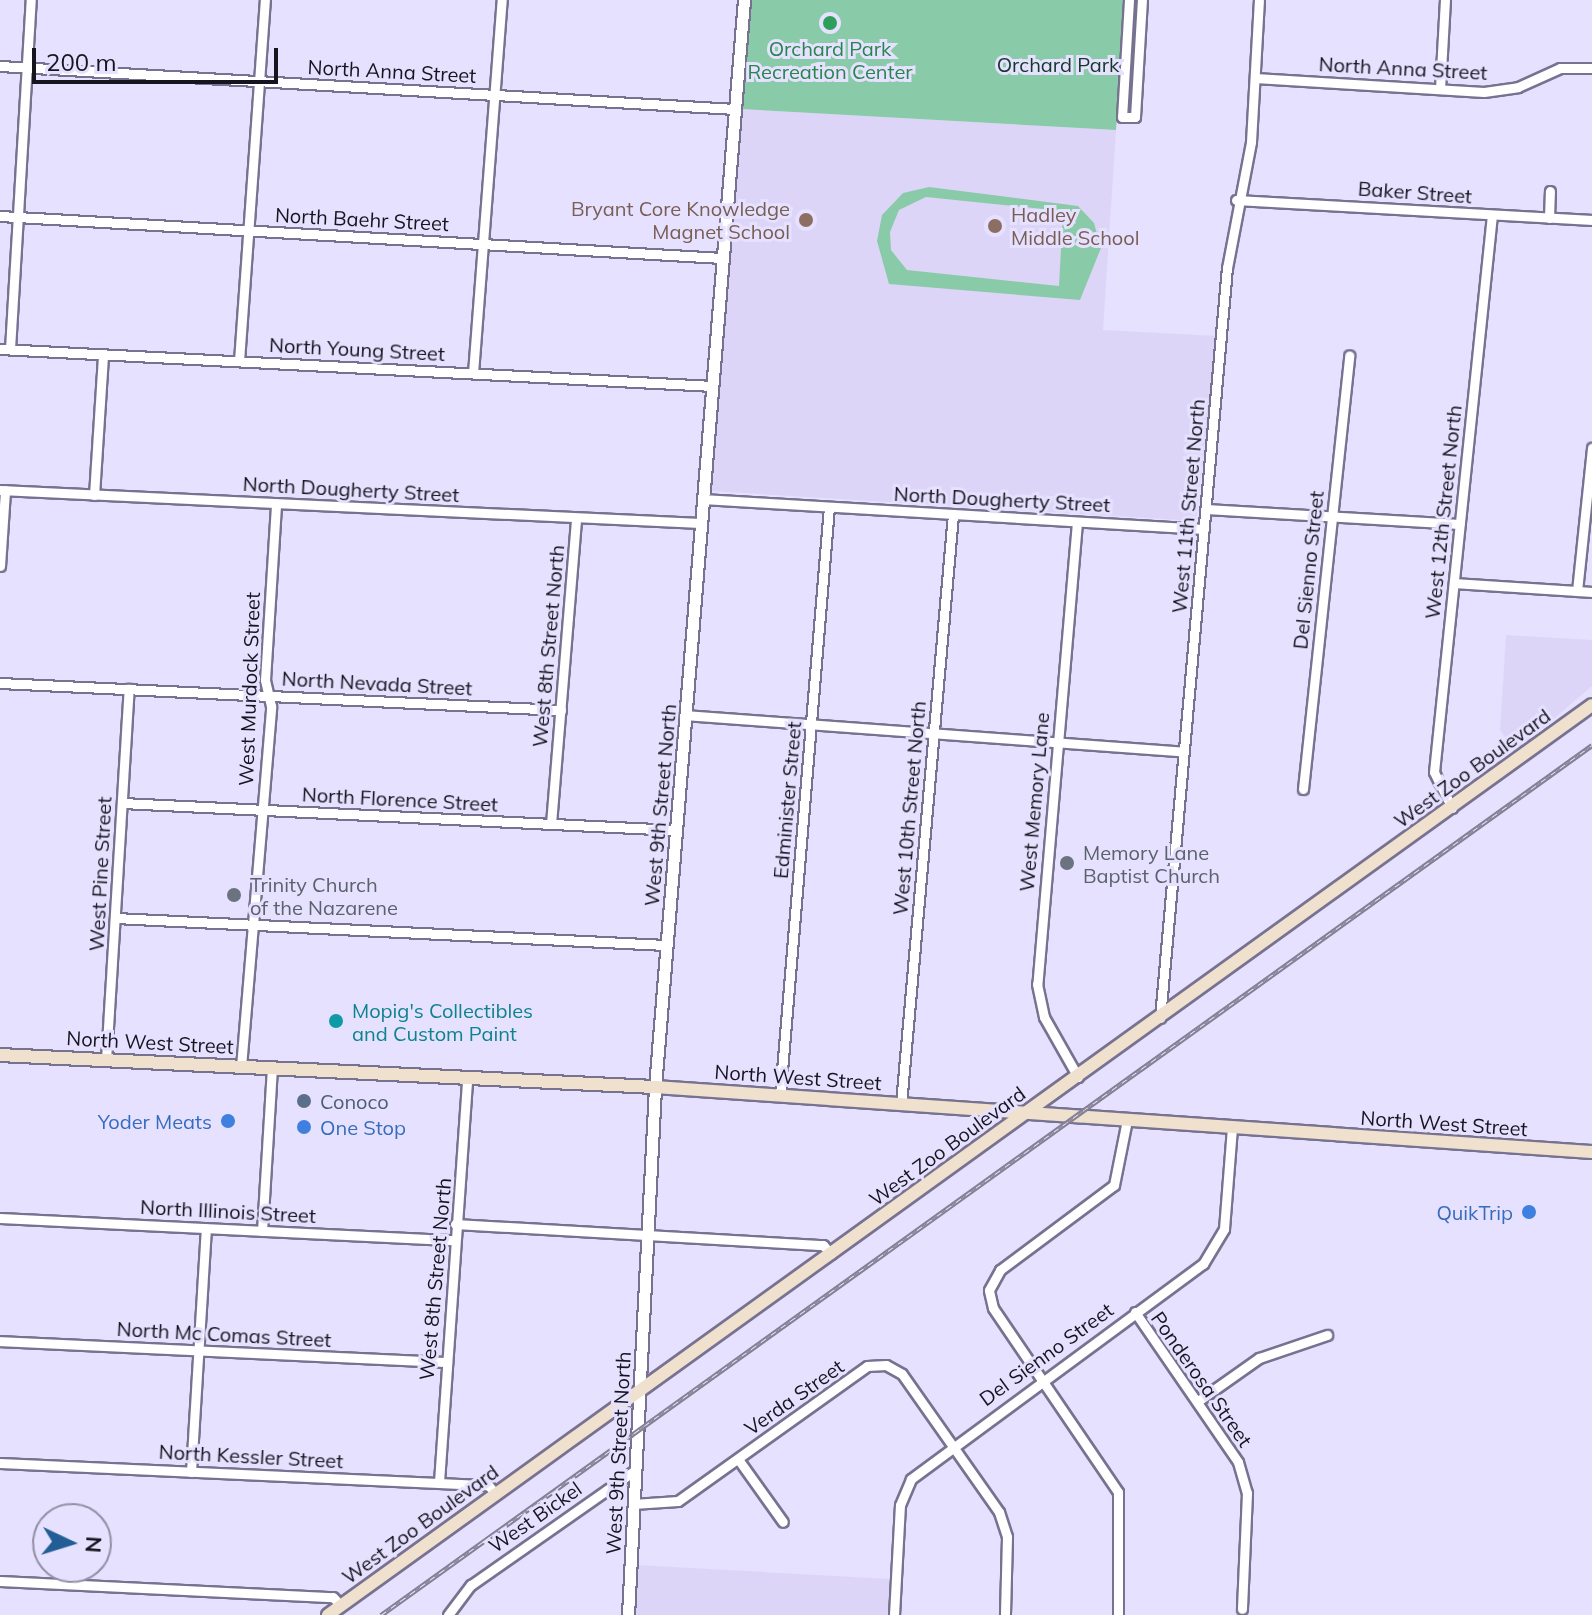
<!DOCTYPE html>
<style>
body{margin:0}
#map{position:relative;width:1592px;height:1615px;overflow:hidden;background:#e6e1fe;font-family:Mulish,sans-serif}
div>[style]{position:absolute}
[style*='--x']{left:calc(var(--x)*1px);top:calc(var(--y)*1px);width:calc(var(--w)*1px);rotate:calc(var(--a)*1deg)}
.built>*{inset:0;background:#dcd5f8}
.green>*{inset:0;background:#89cba8}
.roads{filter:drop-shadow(2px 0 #787291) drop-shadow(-2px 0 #787291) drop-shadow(0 2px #787291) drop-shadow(0 -2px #787291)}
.minor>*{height:9px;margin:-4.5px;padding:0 4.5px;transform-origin:4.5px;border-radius:4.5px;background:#fff}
.tertiary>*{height:11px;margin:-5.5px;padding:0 5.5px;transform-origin:5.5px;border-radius:5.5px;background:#fff}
.secondary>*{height:12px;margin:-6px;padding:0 6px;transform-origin:6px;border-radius:6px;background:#f0e1cf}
.rail>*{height:5px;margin-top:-2.5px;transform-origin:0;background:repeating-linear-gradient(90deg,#e6e1fe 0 6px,#837f94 0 12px);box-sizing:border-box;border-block:2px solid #837f94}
.dots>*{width:22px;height:22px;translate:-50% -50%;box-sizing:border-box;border:4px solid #e6e1fe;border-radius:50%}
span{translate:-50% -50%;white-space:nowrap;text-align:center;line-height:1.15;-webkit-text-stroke:6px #e6e1fe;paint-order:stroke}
.leisure-label{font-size:20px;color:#27864d}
.park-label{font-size:20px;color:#143928}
.street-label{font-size:20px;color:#171420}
.education-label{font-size:20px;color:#785e54}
.right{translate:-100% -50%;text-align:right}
.left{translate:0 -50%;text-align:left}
.worship-label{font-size:20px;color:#5b616d}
.culture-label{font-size:20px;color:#0d838f}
.service-label{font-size:20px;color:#4e5e75}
.shop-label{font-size:20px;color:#366cbe}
.north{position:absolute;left:32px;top:1503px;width:80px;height:80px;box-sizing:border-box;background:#e6e1fe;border:2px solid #938fa5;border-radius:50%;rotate:94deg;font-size:22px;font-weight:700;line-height:32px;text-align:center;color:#171420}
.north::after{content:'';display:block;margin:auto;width:28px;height:36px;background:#225e95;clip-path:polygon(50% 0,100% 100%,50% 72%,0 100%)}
.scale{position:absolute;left:32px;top:48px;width:246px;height:36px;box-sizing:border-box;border:4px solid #171420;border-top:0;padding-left:10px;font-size:24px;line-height:28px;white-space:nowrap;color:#171420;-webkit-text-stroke:6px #e6e1fe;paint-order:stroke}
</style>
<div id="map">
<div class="built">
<i style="clip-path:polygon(741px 109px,1116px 130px,1103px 330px,1217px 336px,1196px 521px,711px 491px)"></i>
<i style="clip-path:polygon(1506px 635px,1592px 640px,1592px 686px,1516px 751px,1500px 730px)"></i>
<i style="clip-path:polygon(637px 1565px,890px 1579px,889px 1615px,634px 1615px)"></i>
</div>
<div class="green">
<i style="clip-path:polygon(750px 0,1126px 0,1116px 130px,741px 109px)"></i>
<i style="clip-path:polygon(evenodd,929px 187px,1078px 206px,1094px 223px,1101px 248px,1080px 300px,889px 284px,877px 241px,882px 215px,903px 193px,929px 187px,926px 197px,1063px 211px,1059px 286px,907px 270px,891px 250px,890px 232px,899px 210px,926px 197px)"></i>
</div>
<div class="roads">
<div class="minor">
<i style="--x:1129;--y:0;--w:117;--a:93.4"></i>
<i style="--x:1122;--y:117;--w:13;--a:0"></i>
<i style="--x:1135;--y:117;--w:117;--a:-86.6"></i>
<i style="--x:0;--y:66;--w:736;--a:3.35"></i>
<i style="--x:1255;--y:78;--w:229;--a:3.5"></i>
<i style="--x:1484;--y:92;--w:34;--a:-8"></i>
<i style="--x:1518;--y:87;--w:46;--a:-24.3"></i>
<i style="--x:1560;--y:68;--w:32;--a:0"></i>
<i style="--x:1440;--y:89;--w:89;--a:-86.8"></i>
<i style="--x:1236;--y:200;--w:357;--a:3.2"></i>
<i style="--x:0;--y:216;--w:723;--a:3.33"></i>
<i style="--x:1549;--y:218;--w:27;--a:-88"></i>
<i style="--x:0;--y:349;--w:713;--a:2.97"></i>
<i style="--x:10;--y:349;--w:350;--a:-86.6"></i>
<i style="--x:239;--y:361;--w:362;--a:-85.9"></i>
<i style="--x:473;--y:373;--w:374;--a:-85.6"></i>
<i style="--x:0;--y:490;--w:701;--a:2.7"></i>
<i style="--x:94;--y:495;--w:141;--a:-86.3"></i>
<i style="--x:702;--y:499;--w:503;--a:3.42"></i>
<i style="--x:1206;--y:509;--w:254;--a:3.4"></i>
<i style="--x:1077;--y:522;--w:464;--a:94.9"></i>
<i style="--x:1037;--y:984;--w:34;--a:78"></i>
<i style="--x:1044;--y:1017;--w:69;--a:60.5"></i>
<i style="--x:0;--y:566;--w:76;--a:-86.2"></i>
<i style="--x:1454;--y:583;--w:138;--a:3.7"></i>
<i style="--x:1577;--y:591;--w:144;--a:-84"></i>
<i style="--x:0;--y:683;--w:562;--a:2.76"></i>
<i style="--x:685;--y:715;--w:499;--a:4.2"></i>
<i style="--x:1303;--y:789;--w:436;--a:-83.9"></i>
<i style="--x:122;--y:803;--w:555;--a:2.79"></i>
<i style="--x:1452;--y:808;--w:40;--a:-116.6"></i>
<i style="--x:1434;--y:772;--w:560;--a:-84.06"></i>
<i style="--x:551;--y:824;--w:307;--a:-85.3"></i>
<i style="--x:115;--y:918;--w:552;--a:2.81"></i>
<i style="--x:1160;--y:1018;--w:753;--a:-84.9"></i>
<i style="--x:1227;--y:268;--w:128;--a:-79.2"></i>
<i style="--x:1251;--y:142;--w:142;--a:-86.8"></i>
<i style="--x:106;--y:1060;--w:372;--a:-86.5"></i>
<i style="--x:241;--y:1067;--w:362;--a:-85.2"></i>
<i style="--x:271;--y:706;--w:27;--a:-103"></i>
<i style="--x:265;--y:680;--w:176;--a:-86.4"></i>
<i style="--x:780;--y:1095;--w:590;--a:-85.24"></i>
<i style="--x:901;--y:1104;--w:592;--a:-84.96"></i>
<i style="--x:0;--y:1218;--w:454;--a:2.8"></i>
<i style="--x:455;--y:1224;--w:369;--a:3.3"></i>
<i style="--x:823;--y:1245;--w:12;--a:48"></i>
<i style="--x:262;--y:1231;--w:163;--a:-86.5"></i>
<i style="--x:1135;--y:1312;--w:182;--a:55.5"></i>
<i style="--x:1238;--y:1462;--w:32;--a:74"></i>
<i style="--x:1247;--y:1493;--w:116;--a:92.5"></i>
<i style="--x:0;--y:1341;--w:446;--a:2.7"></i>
<i style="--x:1198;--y:1401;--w:75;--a:-35.2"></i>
<i style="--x:1259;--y:1358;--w:72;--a:-18.7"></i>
<i style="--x:738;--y:1459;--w:77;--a:54.5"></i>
<i style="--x:0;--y:1463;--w:488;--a:2.6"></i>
<i style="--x:488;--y:1485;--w:12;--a:48"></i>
<i style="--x:191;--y:1472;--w:244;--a:-86.5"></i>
<i style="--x:439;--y:1482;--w:405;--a:-86"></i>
<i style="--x:633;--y:1504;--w:45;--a:-3.8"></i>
<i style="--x:678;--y:1501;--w:232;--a:-35.5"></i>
<i style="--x:867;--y:1366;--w:19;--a:-3"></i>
<i style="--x:886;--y:1365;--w:18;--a:29"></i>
<i style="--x:902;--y:1374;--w:169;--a:54.9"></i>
<i style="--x:999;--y:1512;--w:26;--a:72"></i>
<i style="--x:1007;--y:1537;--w:78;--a:91.5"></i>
<i style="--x:0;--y:1581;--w:333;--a:2.8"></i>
<i style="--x:333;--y:1597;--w:12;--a:48"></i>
<i style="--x:448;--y:1615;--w:38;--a:-53"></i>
<i style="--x:471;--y:1585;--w:200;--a:-35"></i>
<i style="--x:894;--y:1615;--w:110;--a:-86.9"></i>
<i style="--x:900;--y:1505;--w:28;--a:-67"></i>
<i style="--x:911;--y:1479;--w:363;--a:-36.4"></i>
<i style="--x:1203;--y:1264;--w:41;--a:-59"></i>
<i style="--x:1224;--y:1229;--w:101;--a:-85.5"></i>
<i style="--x:1118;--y:1615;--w:123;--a:-90"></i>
<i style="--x:1118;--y:1492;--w:222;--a:-124.2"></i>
<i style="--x:993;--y:1308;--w:18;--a:-103"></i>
<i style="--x:989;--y:1290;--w:23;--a:-61"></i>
<i style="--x:1000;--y:1270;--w:142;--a:-36.7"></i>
<i style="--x:1114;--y:1185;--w:66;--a:-78.7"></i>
</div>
<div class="tertiary">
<i style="--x:628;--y:1615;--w:529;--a:-87.07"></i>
<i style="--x:655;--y:1087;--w:1091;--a:-85.32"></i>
</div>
<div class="secondary">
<i style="--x:0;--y:1055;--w:656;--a:2.8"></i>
<i style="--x:655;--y:1087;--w:939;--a:3.97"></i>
<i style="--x:328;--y:1615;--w:1557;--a:-35.75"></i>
</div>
</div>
<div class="rail">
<i style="--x:381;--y:1615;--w:1491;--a:-35.69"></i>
</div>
<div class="dots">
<i style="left:830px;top:23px;background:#2e9e5b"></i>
<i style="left:806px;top:220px;background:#8d6e63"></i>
<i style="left:995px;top:226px;background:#8d6e63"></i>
<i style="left:1067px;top:863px;background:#6b7280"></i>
<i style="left:234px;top:895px;background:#6b7280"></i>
<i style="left:336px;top:1021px;background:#0f9aa8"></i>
<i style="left:304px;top:1101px;background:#5c6f8a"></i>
<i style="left:228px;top:1121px;background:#3f7fe0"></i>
<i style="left:304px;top:1127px;background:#3f7fe0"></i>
<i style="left:1529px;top:1212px;background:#3f7fe0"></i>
</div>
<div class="leisure-label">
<span style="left:830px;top:60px">Orchard Park<br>Recreation Center</span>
</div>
<div class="park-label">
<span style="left:1058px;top:64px">Orchard Park</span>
</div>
<div class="street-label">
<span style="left:1403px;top:68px;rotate:3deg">North Anna Street</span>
<span style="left:392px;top:71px;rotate:3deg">North Anna Street</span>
<span style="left:1415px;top:192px;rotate:4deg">Baker Street</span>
<span style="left:362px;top:219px;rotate:3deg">North Baehr Street</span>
<span style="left:357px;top:349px;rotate:3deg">North Young Street</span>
<span style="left:351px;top:489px;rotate:3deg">North Dougherty Street</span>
<span style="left:1002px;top:499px;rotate:3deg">North Dougherty Street</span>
<span style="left:1188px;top:506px;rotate:-85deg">West 11th Street North</span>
<span style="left:1443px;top:512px;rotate:-84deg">West 12th Street North</span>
<span style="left:1308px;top:570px;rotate:-84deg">Del Sienno Street</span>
<span style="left:548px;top:646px;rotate:-85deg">West 8th Street North</span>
<span style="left:377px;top:683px;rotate:3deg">North Nevada Street</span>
<span style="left:249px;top:689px;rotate:-88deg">West Murdock Street</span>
<span style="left:1472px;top:768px;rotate:-36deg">West Zoo Boulevard</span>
<span style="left:400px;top:799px;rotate:3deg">North Florence Street</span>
<span style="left:787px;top:800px;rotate:-85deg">Edminister Street</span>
<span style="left:1034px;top:802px;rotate:-85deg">West Memory Lane</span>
<span style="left:660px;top:805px;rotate:-85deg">West 9th Street North</span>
<span style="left:909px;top:808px;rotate:-85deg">West 10th Street North</span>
<span style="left:100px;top:874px;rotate:-87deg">West Pine Street</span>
<span style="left:150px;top:1042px;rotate:3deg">North West Street</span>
<span style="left:798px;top:1077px;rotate:4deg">North West Street</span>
<span style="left:1444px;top:1123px;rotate:4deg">North West Street</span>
<span style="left:947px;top:1146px;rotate:-36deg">West Zoo Boulevard</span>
<span style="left:228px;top:1211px;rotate:3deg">North Illinois Street</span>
<span style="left:435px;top:1279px;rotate:-85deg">West 8th Street North</span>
<span style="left:224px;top:1334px;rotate:3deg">North Mc Comas Street</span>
<span style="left:1046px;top:1354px;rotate:-36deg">Del Sienno Street</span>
<span style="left:1202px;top:1379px;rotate:55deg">Ponderosa Street</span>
<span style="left:794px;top:1397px;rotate:-35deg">Verda Street</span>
<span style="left:618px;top:1453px;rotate:-87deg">West 9th Street North</span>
<span style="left:251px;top:1456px;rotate:3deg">North Kessler Street</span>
<span style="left:535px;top:1517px;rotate:-35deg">West Bickel</span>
<span style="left:420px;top:1524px;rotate:-36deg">West Zoo Boulevard</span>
</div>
<div class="education-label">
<span class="right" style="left:790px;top:220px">Bryant Core Knowledge<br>Magnet School</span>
<span class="left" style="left:1011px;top:226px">Hadley<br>Middle School</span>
</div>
<div class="worship-label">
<span class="left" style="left:1083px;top:864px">Memory Lane<br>Baptist Church</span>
<span class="left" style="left:250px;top:896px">Trinity Church<br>of the Nazarene</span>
</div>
<div class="culture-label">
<span class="left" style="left:352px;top:1022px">Mopig's Collectibles<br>and Custom Paint</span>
</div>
<div class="service-label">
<span class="left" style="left:320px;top:1101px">Conoco</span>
</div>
<div class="shop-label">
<span class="right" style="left:212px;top:1121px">Yoder Meats</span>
<span class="left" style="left:320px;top:1127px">One Stop</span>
<span class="right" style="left:1513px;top:1212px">QuikTrip</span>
</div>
<div class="north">N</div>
<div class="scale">200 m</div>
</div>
